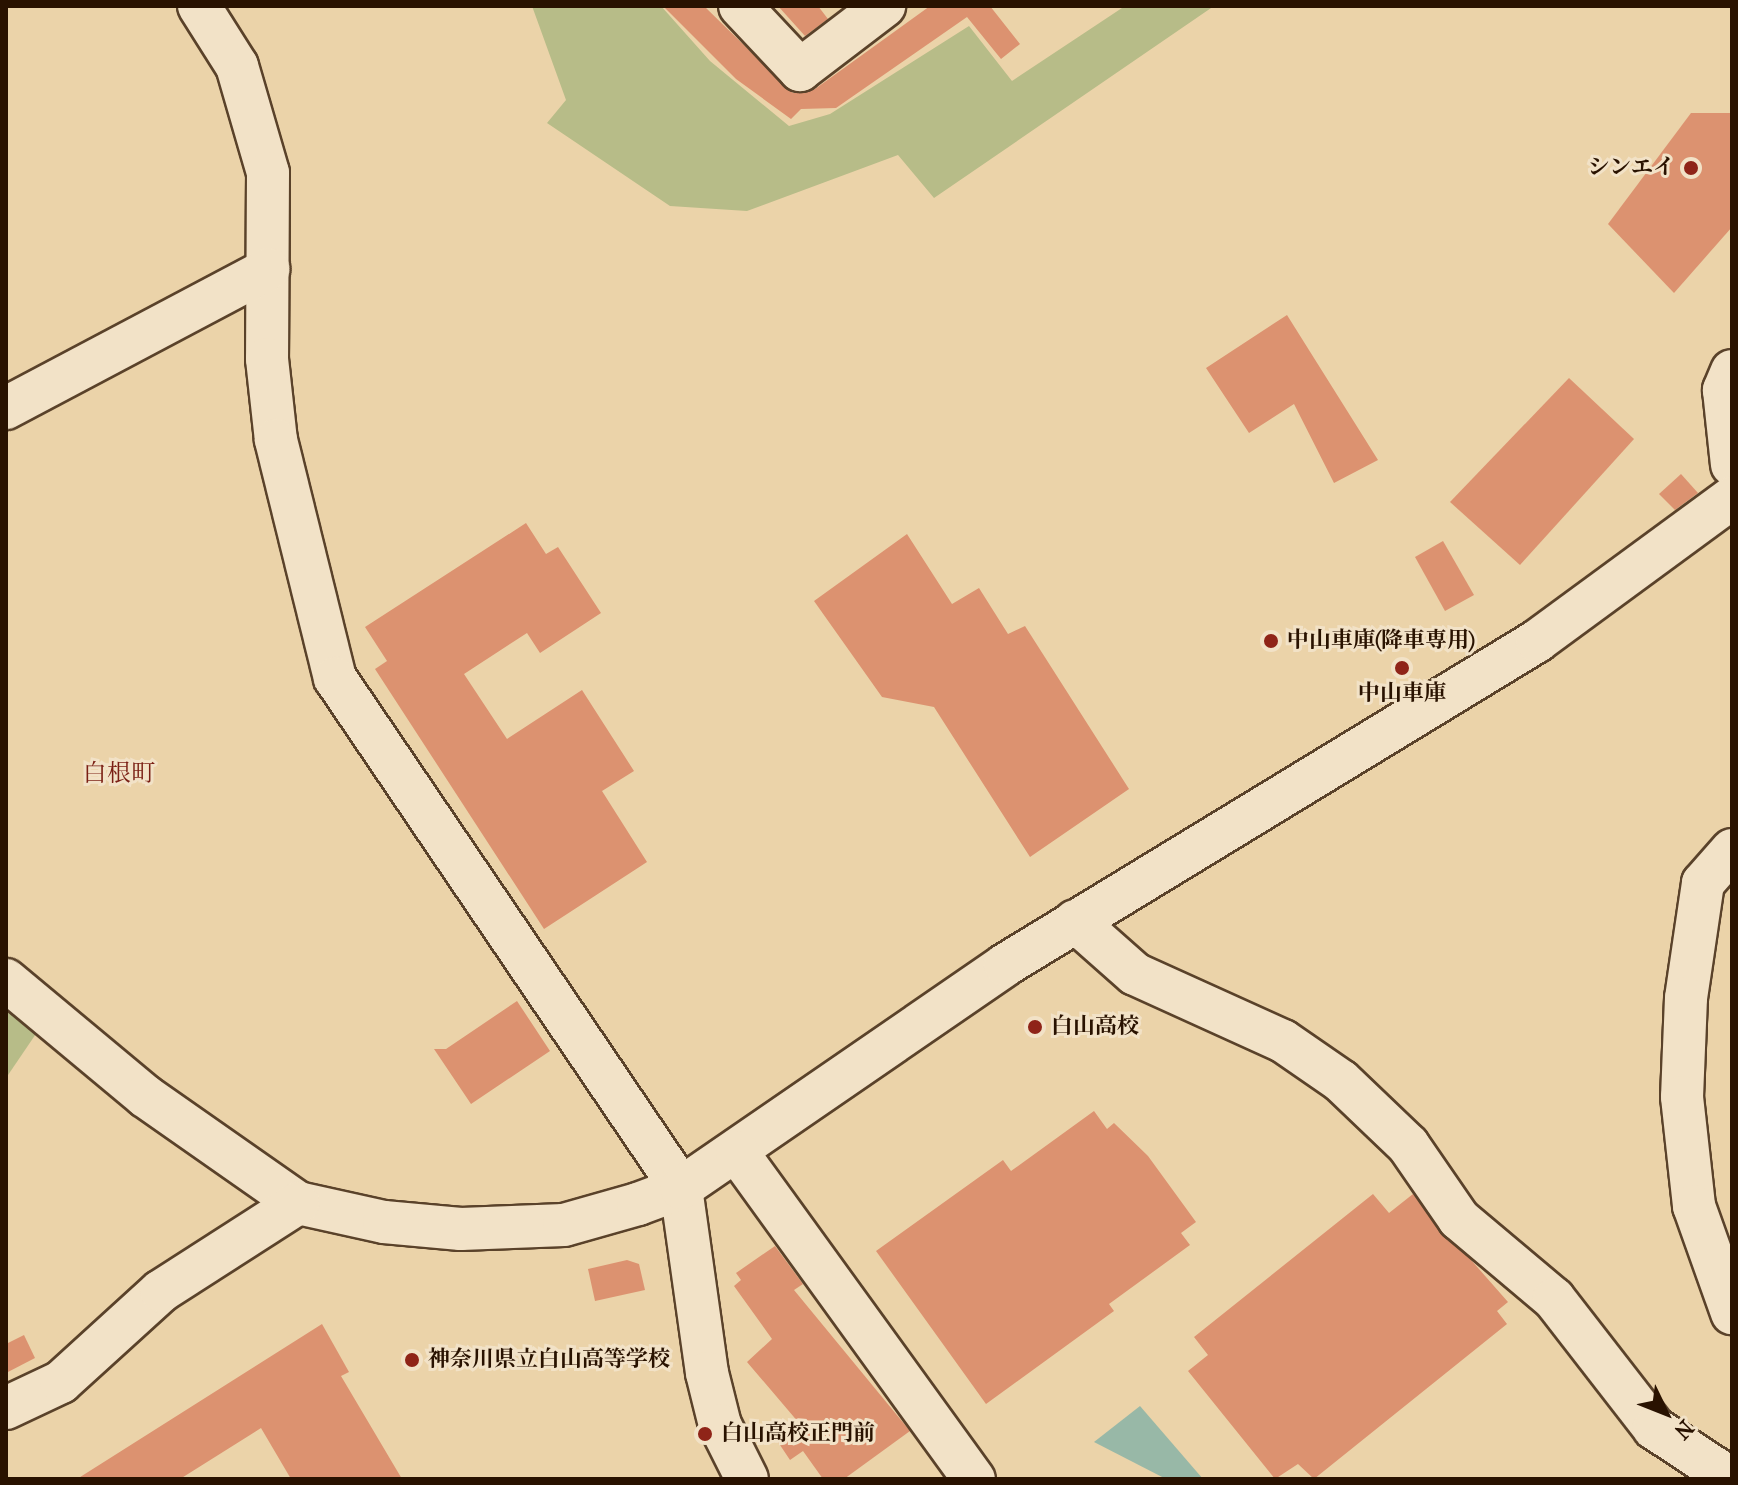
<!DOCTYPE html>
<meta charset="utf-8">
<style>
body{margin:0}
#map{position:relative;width:1738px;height:1485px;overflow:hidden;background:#ebd3a9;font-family:"IM FELL French Canon","Noto Serif JP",serif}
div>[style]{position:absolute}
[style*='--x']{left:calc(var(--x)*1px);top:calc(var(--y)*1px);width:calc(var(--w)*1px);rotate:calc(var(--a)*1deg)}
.green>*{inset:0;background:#b7bc88}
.water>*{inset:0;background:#98b8a7}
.building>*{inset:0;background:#dc9270}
.roads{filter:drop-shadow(2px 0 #5a422a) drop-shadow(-2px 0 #5a422a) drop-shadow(0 2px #5a422a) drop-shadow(0 -2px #5a422a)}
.minor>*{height:42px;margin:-21px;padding:0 21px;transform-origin:21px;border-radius:21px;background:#f2e2c7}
.dots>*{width:22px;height:22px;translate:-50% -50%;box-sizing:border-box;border:4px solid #f2e2c7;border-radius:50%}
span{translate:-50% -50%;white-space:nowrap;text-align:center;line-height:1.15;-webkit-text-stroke:6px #f2e2c7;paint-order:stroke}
.poi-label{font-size:22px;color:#291200;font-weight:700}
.right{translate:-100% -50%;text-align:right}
.left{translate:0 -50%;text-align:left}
.neighbourhood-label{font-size:24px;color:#7a1f14}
.frame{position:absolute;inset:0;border:8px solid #291200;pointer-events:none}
.north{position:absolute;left:1626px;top:1373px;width:80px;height:80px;-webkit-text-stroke:6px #f2e2c7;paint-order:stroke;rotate:133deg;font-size:22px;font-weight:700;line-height:32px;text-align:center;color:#291200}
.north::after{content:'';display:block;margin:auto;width:28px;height:36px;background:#291200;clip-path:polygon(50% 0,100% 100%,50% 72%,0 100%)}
</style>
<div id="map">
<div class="green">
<i style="clip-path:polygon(532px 6px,661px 6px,710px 61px,789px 126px,830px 114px,969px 26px,1012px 81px,1125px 6px,1214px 6px,934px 198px,898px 155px,747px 211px,670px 206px,547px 123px,566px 100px)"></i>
<i style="clip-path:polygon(6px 991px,44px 1022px,6px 1078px)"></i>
</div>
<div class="water">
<i style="clip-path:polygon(1140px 1406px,1203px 1479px,1166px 1479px,1094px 1442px)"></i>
</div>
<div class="building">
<i style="clip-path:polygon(663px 6px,704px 6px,793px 93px,815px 89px,930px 6px,990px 6px,1020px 44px,1001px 59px,967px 17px,836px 108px,801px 109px,791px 119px,736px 79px)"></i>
<i style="clip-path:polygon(778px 6px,818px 6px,828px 19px,805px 36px)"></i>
<i style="clip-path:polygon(1691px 113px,1732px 113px,1732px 227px,1674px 293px,1608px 224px)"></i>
<i style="clip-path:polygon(1287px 315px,1378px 460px,1334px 483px,1294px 404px,1249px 433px,1206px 368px)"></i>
<i style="clip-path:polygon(1569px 378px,1634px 439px,1520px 565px,1450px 502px)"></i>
<i style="clip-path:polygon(1681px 474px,1698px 493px,1675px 510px,1659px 494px)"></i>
<i style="clip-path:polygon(526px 523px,546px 554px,558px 547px,601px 613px,540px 653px,527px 633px,464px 674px,507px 739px,582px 690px,634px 771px,602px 791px,647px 862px,544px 929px,375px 669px,387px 661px,365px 627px)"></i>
<i style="clip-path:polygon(907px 534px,952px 604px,979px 588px,1008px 634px,1025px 626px,1129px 789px,1030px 857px,934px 707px,882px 697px,814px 601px)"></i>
<i style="clip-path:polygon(1443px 541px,1474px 595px,1445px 611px,1415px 557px)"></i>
<i style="clip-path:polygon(517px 1001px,550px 1051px,471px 1104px,434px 1049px,446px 1049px)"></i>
<i style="clip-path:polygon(1094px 1111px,1107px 1129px,1114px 1123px,1148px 1156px,1196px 1222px,1181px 1233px,1190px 1245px,1109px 1304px,1114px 1311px,986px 1404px,876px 1251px,1003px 1160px,1011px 1171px)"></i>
<i style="clip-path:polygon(1373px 1194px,1389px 1213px,1413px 1194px,1508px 1302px,1497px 1311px,1507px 1324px,1314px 1479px,1298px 1464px,1275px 1479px,1188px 1371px,1208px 1355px,1194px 1337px)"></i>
<i style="clip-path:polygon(775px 1246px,803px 1284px,794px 1290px,910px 1431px,844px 1479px,823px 1479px,803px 1451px,790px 1460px,776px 1439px,799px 1423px,747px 1362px,772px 1339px,734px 1286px,741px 1280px,736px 1273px)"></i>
<i style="clip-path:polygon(627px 1260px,639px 1264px,645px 1290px,595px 1301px,588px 1269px)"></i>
<i style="clip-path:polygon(322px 1324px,349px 1372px,341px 1376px,402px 1479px,291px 1479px,261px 1428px,180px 1479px,77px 1479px)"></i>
<i style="clip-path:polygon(24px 1335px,35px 1358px,6px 1373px,6px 1344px)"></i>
</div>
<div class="roads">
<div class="minor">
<i style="--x:199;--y:6;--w:71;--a:57.7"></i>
<i style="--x:237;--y:66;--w:111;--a:73.8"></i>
<i style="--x:268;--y:173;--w:186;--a:90.3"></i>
<i style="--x:267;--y:359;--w:81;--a:83.7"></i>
<i style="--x:276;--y:440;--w:245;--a:76.1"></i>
<i style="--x:335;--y:678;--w:616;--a:55.85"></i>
<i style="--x:681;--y:1188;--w:187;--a:82"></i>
<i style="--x:707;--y:1373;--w:54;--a:76"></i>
<i style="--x:720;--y:1425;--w:60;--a:63.4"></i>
<i style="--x:740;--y:6;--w:88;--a:46.8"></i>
<i style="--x:800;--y:70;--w:106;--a:-37.3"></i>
<i style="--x:1732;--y:371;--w:21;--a:113"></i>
<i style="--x:1724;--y:390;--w:75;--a:83.9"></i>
<i style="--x:6;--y:408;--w:297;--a:-27.9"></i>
<i style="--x:1732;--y:850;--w:44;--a:131.3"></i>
<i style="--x:1703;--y:883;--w:116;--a:98.4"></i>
<i style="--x:1686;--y:998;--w:99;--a:92.3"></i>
<i style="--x:1682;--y:1097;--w:110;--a:83.7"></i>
<i style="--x:1694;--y:1206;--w:114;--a:70.4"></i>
<i style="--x:1075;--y:921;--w:80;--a:41.5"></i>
<i style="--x:1135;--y:974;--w:162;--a:24.4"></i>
<i style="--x:1283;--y:1041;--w:70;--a:34.6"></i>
<i style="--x:1341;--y:1081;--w:93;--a:43.7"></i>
<i style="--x:1408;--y:1145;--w:90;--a:55.4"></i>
<i style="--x:1459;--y:1219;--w:124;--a:40.1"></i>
<i style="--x:1554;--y:1299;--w:163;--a:52.2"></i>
<i style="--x:1654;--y:1428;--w:92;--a:33.5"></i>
<i style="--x:6;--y:980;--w:181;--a:39.8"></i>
<i style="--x:145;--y:1096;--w:187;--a:35"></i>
<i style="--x:298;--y:1203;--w:88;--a:12.5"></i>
<i style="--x:384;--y:1222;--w:77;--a:5.2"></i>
<i style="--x:461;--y:1229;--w:103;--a:-2.2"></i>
<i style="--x:564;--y:1225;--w:77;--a:-15.8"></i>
<i style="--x:638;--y:1204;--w:46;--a:-20.4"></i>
<i style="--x:681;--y:1188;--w:393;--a:-34.5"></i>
<i style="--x:1005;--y:965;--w:623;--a:-31.34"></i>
<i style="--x:1537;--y:641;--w:242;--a:-36.3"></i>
<i style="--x:737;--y:1152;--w:404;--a:54.1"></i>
<i style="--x:6;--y:1408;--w:61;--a:-25.3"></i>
<i style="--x:61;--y:1382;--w:135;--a:-42.3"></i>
<i style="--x:161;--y:1291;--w:163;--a:-32.7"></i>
</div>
</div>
<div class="dots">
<i style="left:1691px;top:168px;background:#8f2418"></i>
<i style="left:1271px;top:641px;background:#8f2418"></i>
<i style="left:1402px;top:668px;background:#8f2418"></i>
<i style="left:1035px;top:1027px;background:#8f2418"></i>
<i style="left:412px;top:1360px;background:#8f2418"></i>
<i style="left:705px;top:1434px;background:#8f2418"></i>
</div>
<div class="poi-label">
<span class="right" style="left:1675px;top:168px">シンエイ</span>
<span class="left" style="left:1287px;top:641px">中山車庫(降車専用)</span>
<span style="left:1402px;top:694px">中山車庫</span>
<span class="left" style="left:1051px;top:1027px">白山高校</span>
<span class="left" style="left:428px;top:1360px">神奈川県立白山高等学校</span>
<span class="left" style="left:721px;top:1434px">白山高校正門前</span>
</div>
<div class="neighbourhood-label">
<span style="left:119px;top:774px">白根町</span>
</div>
<div class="frame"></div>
<div class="north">N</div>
</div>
